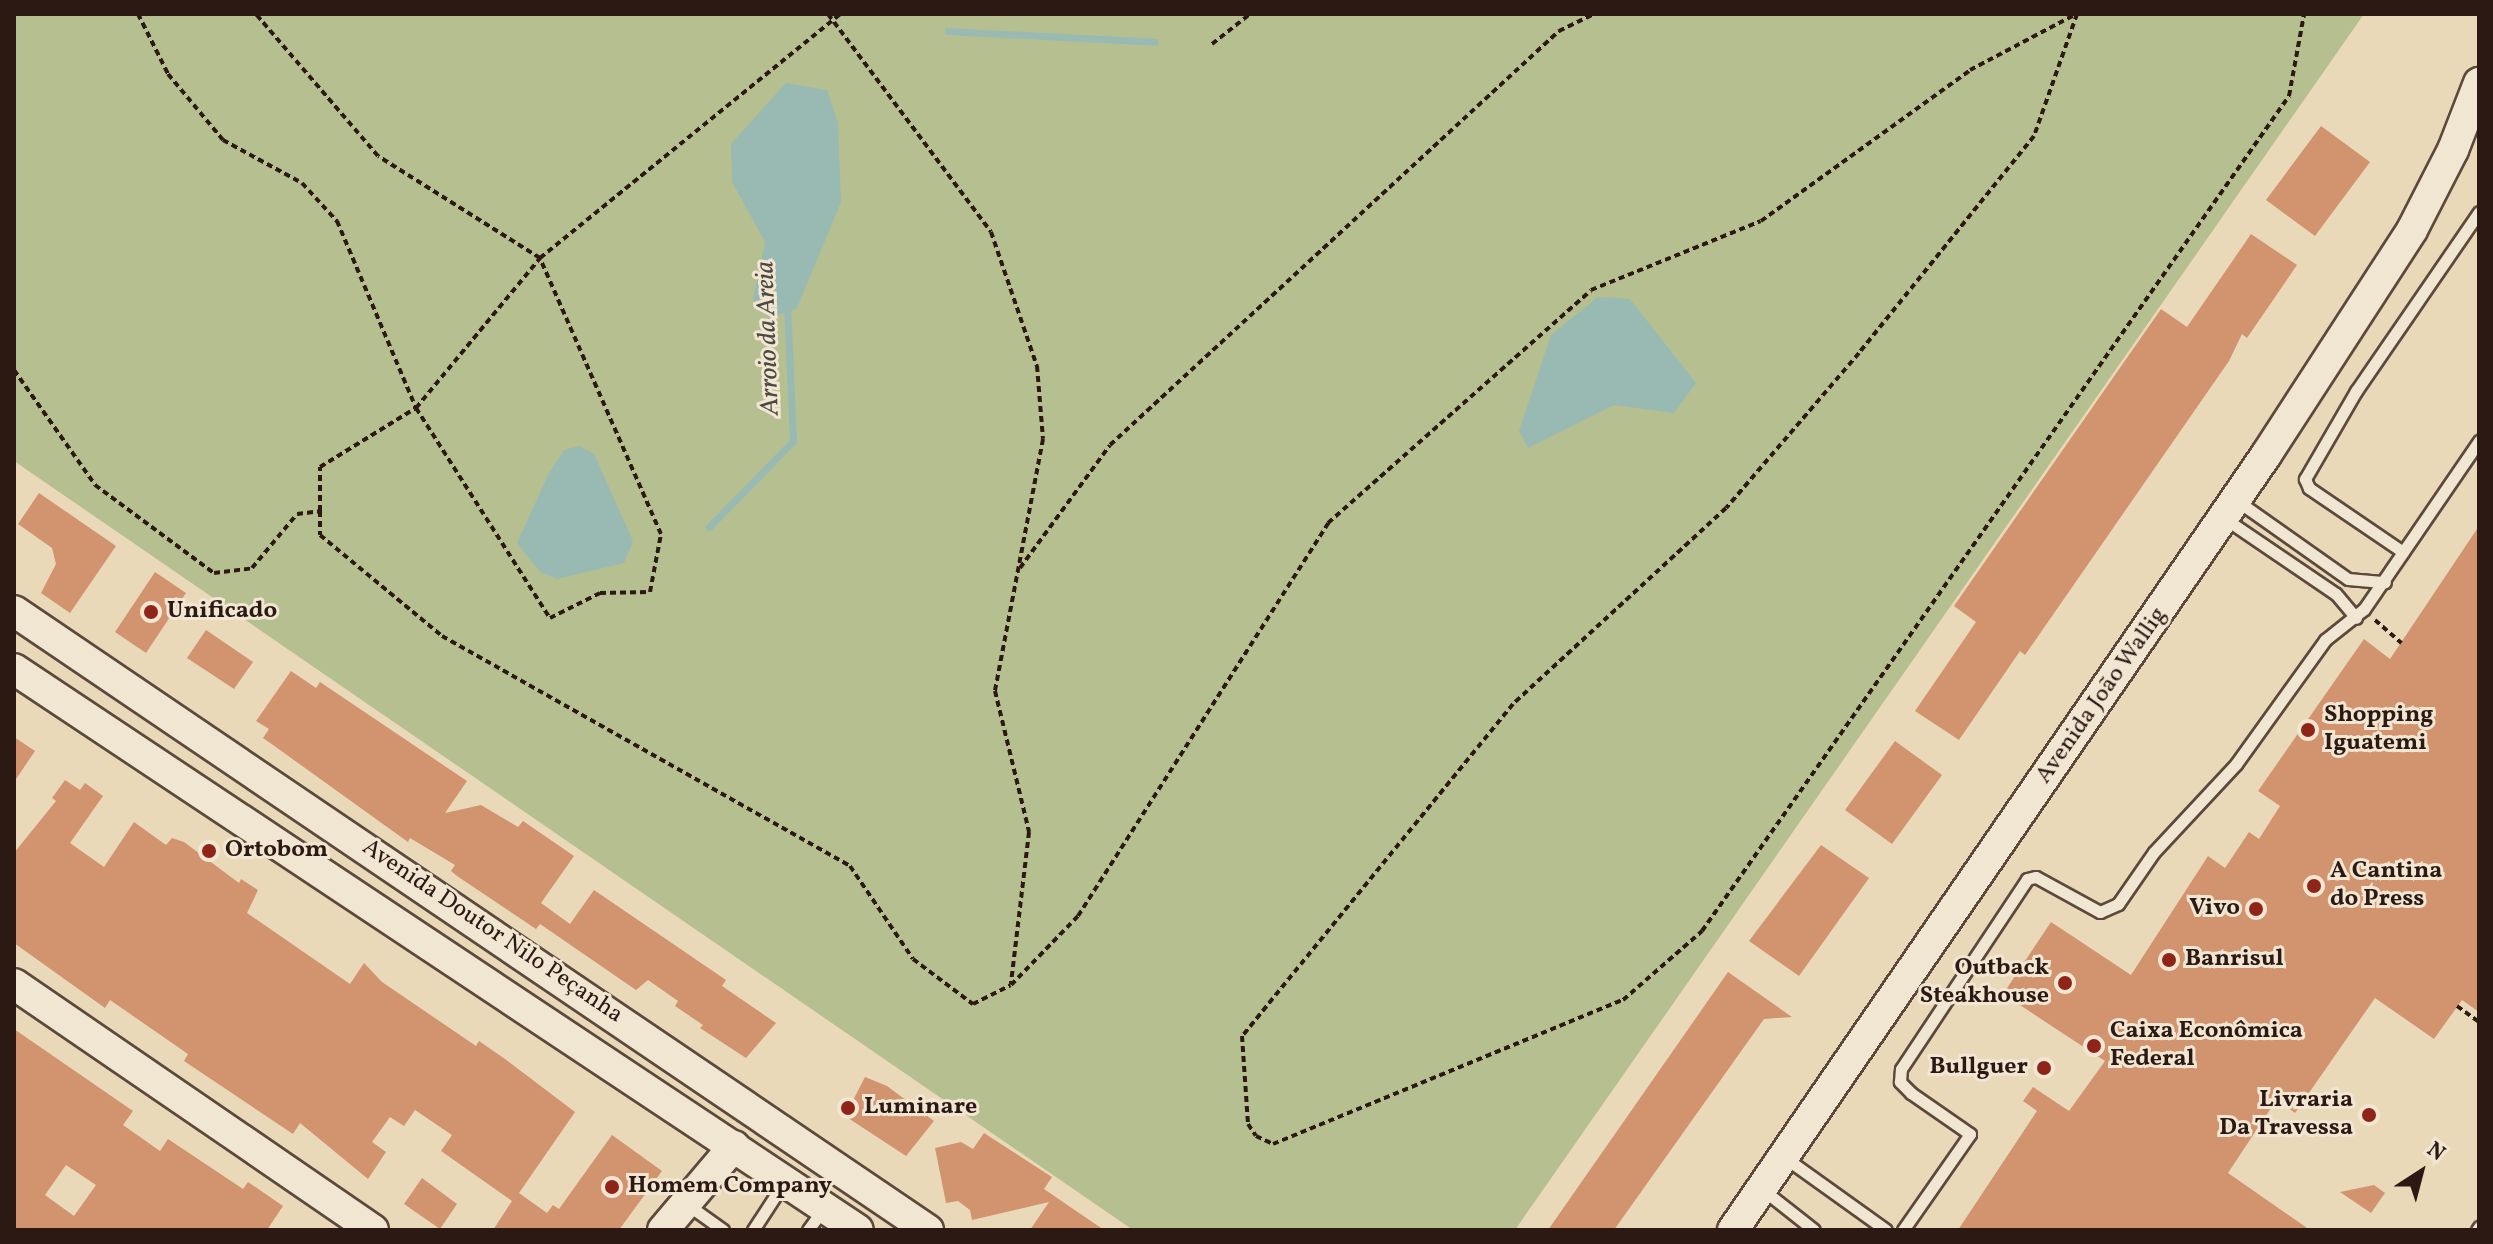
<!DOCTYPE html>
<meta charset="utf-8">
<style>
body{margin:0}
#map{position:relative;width:2493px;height:1244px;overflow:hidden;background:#ead9b9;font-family:Vollkorn,serif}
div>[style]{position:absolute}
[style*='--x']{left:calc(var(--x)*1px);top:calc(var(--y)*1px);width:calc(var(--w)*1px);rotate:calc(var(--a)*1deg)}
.green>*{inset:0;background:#b6bf90}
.water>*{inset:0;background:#98bab3}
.stream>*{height:7px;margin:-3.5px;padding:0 3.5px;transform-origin:3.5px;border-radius:3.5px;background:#98bab3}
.building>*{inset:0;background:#d2936f}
.path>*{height:4px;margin-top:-2px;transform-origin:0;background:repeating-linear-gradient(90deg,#2c1913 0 6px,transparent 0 10px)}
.roads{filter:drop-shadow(2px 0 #5c493c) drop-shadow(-2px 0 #5c493c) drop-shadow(0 2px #5c493c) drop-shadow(0 -2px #5c493c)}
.lane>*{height:11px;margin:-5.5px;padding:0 5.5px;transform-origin:5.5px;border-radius:5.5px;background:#f1e6d2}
.secondary>*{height:30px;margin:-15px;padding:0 15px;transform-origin:15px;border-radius:15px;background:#f1e6d2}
.dots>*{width:22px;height:22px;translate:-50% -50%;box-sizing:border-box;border:4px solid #f1e6d2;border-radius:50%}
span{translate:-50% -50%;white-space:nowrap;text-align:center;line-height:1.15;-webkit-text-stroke:6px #f1e6d2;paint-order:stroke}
.poi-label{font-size:24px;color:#2c1913;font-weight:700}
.left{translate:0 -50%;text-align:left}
.right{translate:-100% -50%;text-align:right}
.street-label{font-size:24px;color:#2c1913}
.water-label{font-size:26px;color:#4c4943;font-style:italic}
.frame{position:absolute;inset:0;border:16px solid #2c1913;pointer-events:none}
.north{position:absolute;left:2381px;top:1132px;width:80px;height:80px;-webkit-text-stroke:6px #f1e6d2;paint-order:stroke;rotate:36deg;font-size:22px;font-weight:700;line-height:32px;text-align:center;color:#2c1913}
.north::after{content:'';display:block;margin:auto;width:28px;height:36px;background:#2c1913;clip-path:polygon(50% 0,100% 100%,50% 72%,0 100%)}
</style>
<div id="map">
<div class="green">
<i style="clip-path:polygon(14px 14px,2364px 14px,1515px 1230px,1133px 1230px,14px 461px)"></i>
</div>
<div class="water">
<i style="clip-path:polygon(786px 83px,827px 90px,838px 123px,841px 202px,797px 308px,770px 318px,753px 300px,765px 242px,732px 182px,731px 144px)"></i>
<i style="clip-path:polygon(1598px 297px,1630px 299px,1696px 383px,1674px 413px,1614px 405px,1528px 448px,1519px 431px,1551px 335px)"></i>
<i style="clip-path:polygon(579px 446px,594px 454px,633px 541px,624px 563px,557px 579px,540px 572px,517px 543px,549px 473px,564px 450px)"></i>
</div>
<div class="stream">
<i style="--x:948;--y:31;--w:207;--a:3"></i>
<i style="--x:709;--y:527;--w:120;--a:-45.7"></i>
<i style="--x:793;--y:441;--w:137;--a:-92.5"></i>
</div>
<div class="building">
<i style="clip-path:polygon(2321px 126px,2370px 162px,2315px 236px,2266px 200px)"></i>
<i style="clip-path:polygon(2251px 234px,2297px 265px,2247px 338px,2242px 334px,2229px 361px,2025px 655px,2020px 651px,1959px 740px,1915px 711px,1976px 622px,1954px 606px,2161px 309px,2187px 327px)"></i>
<i style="clip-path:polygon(39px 493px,116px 546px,70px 613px,41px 593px,56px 564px,52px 548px,18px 524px)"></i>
<i style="clip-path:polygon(2479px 526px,2479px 1012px,2462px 1000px,2434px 1039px,2375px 998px,2295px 1113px,2277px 1099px,2228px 1173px,2310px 1230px,1958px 1230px,2037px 1111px,2023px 1101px,2033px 1087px,2069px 1111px,2105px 1061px,2003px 994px,2051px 922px,2131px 975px,2208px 856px,2225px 868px,2249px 832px,2259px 839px,2280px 806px,2258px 791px,2364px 639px,2390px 659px)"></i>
<i style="clip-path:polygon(155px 572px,186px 593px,146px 653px,115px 632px)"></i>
<i style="clip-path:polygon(206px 630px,253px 662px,234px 689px,187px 658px)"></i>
<i style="clip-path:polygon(291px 671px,316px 688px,320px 682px,467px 781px,445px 813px,481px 805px,518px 827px,523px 821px,574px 856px,541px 903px,570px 924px,594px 890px,726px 980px,722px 986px,776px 1023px,746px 1058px,700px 1028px,703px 1025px,675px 1006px,678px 1001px,648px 980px,636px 990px,540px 924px,536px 929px,457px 876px,451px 871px,455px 865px,410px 838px,408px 842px,273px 745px,263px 738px,269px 729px,256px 721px)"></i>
<i style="clip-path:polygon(14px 737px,35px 751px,14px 782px)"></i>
<i style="clip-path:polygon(1895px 741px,1942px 775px,1892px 844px,1845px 810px)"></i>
<i style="clip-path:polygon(65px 780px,80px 790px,85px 783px,103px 796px,70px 843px,104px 867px,134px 822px,166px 845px,172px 838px,184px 842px,239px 883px,241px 879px,258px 890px,247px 913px,350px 984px,364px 963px,382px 982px,476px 1046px,479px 1041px,505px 1059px,575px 1112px,519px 1193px,547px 1213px,553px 1205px,559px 1209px,612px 1135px,662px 1171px,619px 1230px,493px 1230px,512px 1201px,441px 1151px,452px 1135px,415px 1110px,404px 1126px,390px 1117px,372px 1142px,386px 1152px,368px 1179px,300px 1123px,293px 1134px,184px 1061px,188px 1054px,110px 1000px,105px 1008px,14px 943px,14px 853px,56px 801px,52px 798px)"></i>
<i style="clip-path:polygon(1821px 845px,1869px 878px,1799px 976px,1749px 941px)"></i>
<i style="clip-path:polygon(1728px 972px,1792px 1017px,1764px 1019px,1614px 1230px,1548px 1230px)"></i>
<i style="clip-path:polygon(evenodd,14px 1029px,133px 1111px,123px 1125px,160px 1151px,168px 1139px,243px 1189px,248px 1182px,283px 1206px,267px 1230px,14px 1230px,14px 1029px,66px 1165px,96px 1185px,74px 1216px,45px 1195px,66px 1165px)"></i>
<i style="clip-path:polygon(865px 1077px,887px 1086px,934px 1121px,906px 1156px,845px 1116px)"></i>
<i style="clip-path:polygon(984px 1133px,1052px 1177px,1044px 1189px,1104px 1230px,1030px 1230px,1049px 1202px,972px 1220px,970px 1210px,958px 1201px,946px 1203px,935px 1148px,961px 1142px,973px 1149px)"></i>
<i style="clip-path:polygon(422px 1178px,457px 1204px,440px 1229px,404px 1204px)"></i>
<i style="clip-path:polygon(2374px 1185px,2385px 1193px,2371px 1213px,2340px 1192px)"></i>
</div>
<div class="path">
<i style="--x:138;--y:14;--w:67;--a:63.4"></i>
<i style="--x:168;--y:74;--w:86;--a:50.2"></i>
<i style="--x:223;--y:140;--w:90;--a:28.6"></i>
<i style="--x:302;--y:183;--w:52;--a:47.4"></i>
<i style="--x:337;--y:221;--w:203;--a:67.1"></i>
<i style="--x:416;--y:408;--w:249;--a:57.5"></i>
<i style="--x:550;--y:618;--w:56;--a:-26.6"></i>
<i style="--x:600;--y:593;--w:50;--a:-1.1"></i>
<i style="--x:650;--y:592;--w:59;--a:-79.3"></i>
<i style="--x:661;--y:534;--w:301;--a:-113.7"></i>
<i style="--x:540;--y:258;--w:191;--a:-147.8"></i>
<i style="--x:378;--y:156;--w:187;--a:-130.7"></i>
<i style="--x:828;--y:14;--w:272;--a:53.2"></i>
<i style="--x:991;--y:232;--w:142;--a:71.1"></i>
<i style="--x:1037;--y:366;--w:73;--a:85.3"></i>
<i style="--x:1043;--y:439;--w:257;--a:100.8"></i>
<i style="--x:995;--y:691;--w:145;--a:76.4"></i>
<i style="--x:1029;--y:832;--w:153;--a:96.8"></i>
<i style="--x:2077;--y:14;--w:129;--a:109.4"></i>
<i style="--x:2034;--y:136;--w:279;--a:128.9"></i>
<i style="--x:1859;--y:353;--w:204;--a:130.6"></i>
<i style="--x:1726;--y:508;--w:289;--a:137.4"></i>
<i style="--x:1513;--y:704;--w:429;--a:129.2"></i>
<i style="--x:1242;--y:1036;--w:88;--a:86.1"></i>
<i style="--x:1248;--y:1124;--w:14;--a:56"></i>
<i style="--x:1256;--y:1136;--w:19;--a:25"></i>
<i style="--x:1273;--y:1144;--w:378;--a:-22.4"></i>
<i style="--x:1623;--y:1000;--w:105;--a:-41.1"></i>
<i style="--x:1702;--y:931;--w:1021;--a:-54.89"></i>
<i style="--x:2289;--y:96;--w:83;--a:-79.6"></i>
<i style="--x:1212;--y:44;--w:48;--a:-38.3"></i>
<i style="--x:14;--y:370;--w:141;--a:54.8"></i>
<i style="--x:95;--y:485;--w:148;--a:36.5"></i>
<i style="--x:214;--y:573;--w:38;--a:-7"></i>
<i style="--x:252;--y:568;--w:70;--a:-50.2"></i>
<i style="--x:297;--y:514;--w:23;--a:-7"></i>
<i style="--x:320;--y:511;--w:24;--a:90"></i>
<i style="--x:320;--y:535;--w:158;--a:39.6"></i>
<i style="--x:442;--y:636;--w:468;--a:29.4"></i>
<i style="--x:850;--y:866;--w:112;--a:55.9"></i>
<i style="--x:913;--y:959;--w:75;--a:36.9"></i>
<i style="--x:973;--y:1004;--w:42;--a:-26.6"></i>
<i style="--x:1011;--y:985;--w:96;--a:-45.8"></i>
<i style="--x:1078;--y:916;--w:466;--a:-57.5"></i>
<i style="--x:1328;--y:523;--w:351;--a:-41.5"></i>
<i style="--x:1591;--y:290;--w:183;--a:-22.1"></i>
<i style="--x:1761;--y:221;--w:258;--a:-35.8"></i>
<i style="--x:1970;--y:70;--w:120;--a:-27.8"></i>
<i style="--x:320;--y:511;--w:44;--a:-90"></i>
<i style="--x:320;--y:467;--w:113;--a:-31.6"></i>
<i style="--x:416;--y:408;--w:195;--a:-50.4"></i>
<i style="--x:540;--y:258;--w:387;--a:-39.1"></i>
<i style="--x:1020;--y:568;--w:152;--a:-53.8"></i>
<i style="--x:1110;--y:445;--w:611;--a:-42.68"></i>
<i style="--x:1559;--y:31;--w:39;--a:-26"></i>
<i style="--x:2375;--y:620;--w:35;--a:41"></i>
<i style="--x:2457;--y:1006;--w:27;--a:36"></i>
</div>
<div class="roads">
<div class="lane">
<i style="--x:2236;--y:500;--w:137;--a:35.2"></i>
<i style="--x:2348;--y:579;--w:37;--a:5"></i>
<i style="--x:2224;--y:518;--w:135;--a:34.2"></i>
<i style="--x:2336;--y:594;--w:31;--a:50"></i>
<i style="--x:2403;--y:552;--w:114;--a:-145.8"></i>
<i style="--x:2309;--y:488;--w:10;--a:-114"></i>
<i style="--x:2305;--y:479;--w:102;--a:-59.9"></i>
<i style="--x:2356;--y:391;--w:217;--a:-55.5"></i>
<i style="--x:1784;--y:1157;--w:125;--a:35.6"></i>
<i style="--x:1762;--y:1189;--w:66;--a:38.3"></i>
<i style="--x:688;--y:1205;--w:43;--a:35.5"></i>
<i style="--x:753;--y:1230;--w:59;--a:-56.9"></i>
<i style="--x:808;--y:1230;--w:27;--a:-54"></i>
<i style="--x:1903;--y:1230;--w:117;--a:-55.1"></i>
<i style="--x:1970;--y:1134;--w:72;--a:-145.2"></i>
<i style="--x:1911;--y:1093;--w:16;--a:-135"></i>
<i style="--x:1900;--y:1082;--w:13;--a:-86"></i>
<i style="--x:1901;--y:1069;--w:228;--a:-56.4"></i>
<i style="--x:2027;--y:879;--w:9;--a:-13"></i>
<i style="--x:2036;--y:877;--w:73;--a:28.7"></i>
<i style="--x:2100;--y:912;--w:20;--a:-24"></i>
<i style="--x:2118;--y:904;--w:63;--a:-55.3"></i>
<i style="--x:2154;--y:852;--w:120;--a:-47"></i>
<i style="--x:2236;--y:764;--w:153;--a:-54.3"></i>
<i style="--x:2325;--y:640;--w:50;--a:-38.5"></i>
<i style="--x:2364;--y:609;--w:204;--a:-55.6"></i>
<i style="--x:2477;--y:1230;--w:4;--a:-56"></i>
</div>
<div class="secondary">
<i style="--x:14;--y:611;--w:1104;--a:34.11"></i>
<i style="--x:14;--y:669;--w:1013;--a:33.61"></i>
<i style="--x:14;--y:984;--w:435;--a:34.4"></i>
<i style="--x:663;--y:1230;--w:110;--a:-49.8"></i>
<i style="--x:1733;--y:1230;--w:941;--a:-55.48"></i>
<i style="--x:2266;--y:455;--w:268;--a:-57"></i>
<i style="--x:2412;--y:230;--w:90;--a:-62.9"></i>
<i style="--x:2453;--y:150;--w:72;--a:-68.8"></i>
</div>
</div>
<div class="dots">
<i style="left:151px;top:612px;background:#8f2418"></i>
<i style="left:2308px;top:730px;background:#8f2418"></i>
<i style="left:209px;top:851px;background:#8f2418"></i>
<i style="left:2314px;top:886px;background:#8f2418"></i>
<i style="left:2256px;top:909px;background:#8f2418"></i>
<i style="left:2169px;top:960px;background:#8f2418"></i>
<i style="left:2065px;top:983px;background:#8f2418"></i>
<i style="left:2094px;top:1046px;background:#8f2418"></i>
<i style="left:2044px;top:1068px;background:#8f2418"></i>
<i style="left:848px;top:1108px;background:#8f2418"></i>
<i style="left:2369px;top:1115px;background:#8f2418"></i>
<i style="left:612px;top:1187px;background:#8f2418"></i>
</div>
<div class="poi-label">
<span class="left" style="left:167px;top:612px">Unificado</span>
<span class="left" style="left:2324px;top:730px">Shopping<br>Iguatemi</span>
<span class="left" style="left:225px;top:851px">Ortobom</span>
<span class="left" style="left:2330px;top:886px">A Cantina<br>do Press</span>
<span class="right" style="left:2240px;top:909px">Vivo</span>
<span class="left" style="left:2185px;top:960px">Banrisul</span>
<span class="right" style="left:2049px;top:983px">Outback<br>Steakhouse</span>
<span class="left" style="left:2110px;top:1046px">Caixa Econômica<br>Federal</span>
<span class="right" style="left:2028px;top:1068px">Bullguer</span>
<span class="right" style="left:2353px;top:1115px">Livraria<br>Da Travessa</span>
<span class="left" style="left:864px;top:1108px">Luminare</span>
<span class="left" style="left:628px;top:1187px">Homem Company</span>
</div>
<div class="street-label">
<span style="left:2102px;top:696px;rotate:-55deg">Avenida João Wallig</span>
<span style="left:492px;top:932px;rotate:34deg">Avenida Doutor Nilo Peçanha</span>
</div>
<div class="water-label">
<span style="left:769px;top:338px;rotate:-92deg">Arroio da Areia</span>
</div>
<div class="frame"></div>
<div class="north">N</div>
</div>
